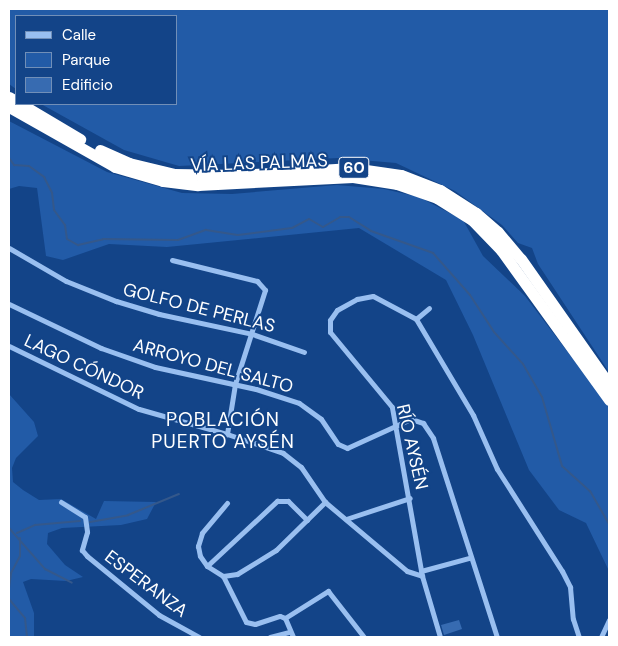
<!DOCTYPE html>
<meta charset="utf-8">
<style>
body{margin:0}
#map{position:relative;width:618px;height:646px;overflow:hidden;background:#134488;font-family:"DM Sans",sans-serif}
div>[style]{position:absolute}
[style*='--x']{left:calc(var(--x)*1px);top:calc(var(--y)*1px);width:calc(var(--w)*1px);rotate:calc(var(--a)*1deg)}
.green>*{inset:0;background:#225ba7}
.stream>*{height:2px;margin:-1px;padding:0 1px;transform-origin:1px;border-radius:1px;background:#34588b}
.building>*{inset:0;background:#376bb1}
.street>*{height:5px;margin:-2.5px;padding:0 2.5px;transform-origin:2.5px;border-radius:2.5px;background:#99bff0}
.highway>*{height:11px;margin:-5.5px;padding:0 5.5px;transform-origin:5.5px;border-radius:5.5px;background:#fff}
span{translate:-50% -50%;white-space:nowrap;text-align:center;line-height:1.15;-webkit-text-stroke:4px #134488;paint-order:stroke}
.shield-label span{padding:1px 4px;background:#134488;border:1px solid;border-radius:4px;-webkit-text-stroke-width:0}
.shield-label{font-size:16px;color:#fff;font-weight:700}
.street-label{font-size:18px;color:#fff}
.neighbourhood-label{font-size:19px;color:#fff;letter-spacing:1px}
.frame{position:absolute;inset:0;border:10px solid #fff;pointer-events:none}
.legend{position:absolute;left:15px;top:15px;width:162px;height:90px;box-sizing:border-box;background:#134488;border:1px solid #718fb8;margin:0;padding:6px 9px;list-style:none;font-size:15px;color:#fff}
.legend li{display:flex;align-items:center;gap:10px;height:25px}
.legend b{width:25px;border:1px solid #718fb8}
</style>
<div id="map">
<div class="green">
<i style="clip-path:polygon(9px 9px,609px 9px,609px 372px,538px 264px,532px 248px,518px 243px,502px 225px,455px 191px,396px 163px,338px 158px,179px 166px,124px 150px,41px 104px,176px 104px,176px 16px,16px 16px,16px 89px,9px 84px)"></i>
<i style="clip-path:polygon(9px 121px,107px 172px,182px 193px,232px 194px,337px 185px,384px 189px,419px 197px,463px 220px,483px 256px,525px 296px,609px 406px,609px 571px,586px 523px,559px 510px,529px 470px,473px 335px,446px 280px,359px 228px,167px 247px,109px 244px,63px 260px,46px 256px,37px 188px,19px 186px,9px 189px)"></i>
<i style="clip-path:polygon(9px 394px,34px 422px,38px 436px,16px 458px,12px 468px,13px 482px,23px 490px,39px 500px,61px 499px,96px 519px,104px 501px,156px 502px,147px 519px,121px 525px,62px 528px,48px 533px,47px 544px,65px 565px,83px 577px,66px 581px,31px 579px,23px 582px,34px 613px,34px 637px,9px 637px)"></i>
</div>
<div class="stream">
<i style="--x:9;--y:158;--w:9;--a:54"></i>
<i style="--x:14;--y:165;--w:15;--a:4"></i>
<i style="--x:29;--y:166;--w:19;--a:36"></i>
<i style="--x:44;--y:177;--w:18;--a:63"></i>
<i style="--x:52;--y:193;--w:17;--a:83"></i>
<i style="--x:54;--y:210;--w:19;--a:54"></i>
<i style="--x:65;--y:225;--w:14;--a:82"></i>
<i style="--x:67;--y:239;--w:13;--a:29"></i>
<i style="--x:78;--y:245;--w:26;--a:-13"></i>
<i style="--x:103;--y:239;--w:75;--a:0.8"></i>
<i style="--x:178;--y:240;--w:30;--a:-20"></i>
<i style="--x:206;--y:230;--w:32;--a:9"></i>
<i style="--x:238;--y:235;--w:54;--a:-7.4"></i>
<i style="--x:292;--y:228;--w:19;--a:-28"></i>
<i style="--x:309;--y:219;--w:16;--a:30"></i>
<i style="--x:323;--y:227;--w:20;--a:-30"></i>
<i style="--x:340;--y:217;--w:9;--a:0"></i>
<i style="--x:349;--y:217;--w:26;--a:32"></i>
<i style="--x:371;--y:231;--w:66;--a:19.5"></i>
<i style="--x:433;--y:253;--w:56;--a:48.6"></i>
<i style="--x:470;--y:295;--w:44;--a:57"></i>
<i style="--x:494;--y:332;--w:43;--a:47.8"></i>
<i style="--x:523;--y:364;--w:38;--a:60"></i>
<i style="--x:542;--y:397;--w:72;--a:73.8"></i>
<i style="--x:562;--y:466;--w:38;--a:42"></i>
<i style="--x:590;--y:491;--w:38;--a:60"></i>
<i style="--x:90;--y:522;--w:39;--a:-10"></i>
<i style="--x:128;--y:515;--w:55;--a:-22.4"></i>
<i style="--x:9;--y:528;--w:55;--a:48.7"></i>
<i style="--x:45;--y:569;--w:30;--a:27"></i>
<i style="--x:17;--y:533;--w:20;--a:-24"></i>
<i style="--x:35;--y:525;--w:45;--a:-5.1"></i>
<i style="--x:9;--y:588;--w:15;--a:-82"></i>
<i style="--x:11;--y:573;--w:19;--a:-62"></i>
<i style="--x:20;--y:556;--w:18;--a:-90"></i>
<i style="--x:9;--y:599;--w:25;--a:50"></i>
<i style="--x:25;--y:618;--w:19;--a:84"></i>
</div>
<div class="building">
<i style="clip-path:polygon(459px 620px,462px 629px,444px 635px,441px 625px)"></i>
</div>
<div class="street">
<i style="--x:9;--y:248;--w:66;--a:30.1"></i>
<i style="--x:66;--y:281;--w:54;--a:21.8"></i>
<i style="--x:116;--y:301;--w:45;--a:16.8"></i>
<i style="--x:159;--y:314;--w:95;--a:12.1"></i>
<i style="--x:252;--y:334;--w:55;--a:19.1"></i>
<i style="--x:172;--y:260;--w:88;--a:13.9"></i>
<i style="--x:257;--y:281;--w:12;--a:48"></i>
<i style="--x:265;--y:290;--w:99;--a:107.7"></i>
<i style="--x:235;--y:384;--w:51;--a:99.1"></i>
<i style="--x:9;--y:304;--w:102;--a:25.6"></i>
<i style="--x:101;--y:348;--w:57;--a:19.4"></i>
<i style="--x:155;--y:367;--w:103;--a:12.3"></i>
<i style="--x:256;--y:389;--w:45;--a:18"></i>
<i style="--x:299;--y:403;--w:27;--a:36"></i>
<i style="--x:321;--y:419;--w:30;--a:56"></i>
<i style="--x:338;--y:444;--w:10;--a:24"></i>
<i style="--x:347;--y:448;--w:70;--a:-24.4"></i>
<i style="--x:411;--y:419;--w:13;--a:18"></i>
<i style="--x:423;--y:423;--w:18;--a:56"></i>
<i style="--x:433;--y:438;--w:209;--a:72.2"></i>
<i style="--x:416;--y:319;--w:17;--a:-40"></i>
<i style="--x:9;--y:346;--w:144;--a:25.9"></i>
<i style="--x:139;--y:409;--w:91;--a:15.9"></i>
<i style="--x:227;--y:434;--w:59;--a:18.7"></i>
<i style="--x:283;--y:453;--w:23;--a:38"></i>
<i style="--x:301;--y:467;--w:42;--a:55.6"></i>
<i style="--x:325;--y:502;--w:107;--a:40.1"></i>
<i style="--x:407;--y:571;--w:16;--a:18"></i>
<i style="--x:61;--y:502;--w:28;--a:32"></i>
<i style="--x:85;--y:517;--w:15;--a:82"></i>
<i style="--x:87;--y:532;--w:19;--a:106"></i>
<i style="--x:82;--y:550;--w:8;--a:50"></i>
<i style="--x:87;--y:556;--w:93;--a:39.3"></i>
<i style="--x:159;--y:615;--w:46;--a:28.8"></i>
<i style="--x:227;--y:503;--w:39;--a:130"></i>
<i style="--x:202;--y:533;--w:14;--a:107"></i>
<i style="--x:198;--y:546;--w:10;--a:79"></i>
<i style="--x:200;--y:556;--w:12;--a:55"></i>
<i style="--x:207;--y:566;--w:19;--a:32"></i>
<i style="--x:223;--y:576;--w:14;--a:-8"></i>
<i style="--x:237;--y:574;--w:46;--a:-31.6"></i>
<i style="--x:276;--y:550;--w:69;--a:-44.4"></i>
<i style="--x:346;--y:519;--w:67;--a:-18.2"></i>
<i style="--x:207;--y:566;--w:96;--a:-42.9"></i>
<i style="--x:277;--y:501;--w:11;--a:0"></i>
<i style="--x:288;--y:501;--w:27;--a:45"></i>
<i style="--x:421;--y:571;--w:50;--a:-15.2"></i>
<i style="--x:223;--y:576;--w:51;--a:63.4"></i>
<i style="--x:246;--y:622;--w:9;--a:13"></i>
<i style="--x:255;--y:624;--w:26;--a:-18"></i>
<i style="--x:280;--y:616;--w:5;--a:22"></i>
<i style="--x:285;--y:618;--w:21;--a:67"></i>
<i style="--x:285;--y:618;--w:51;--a:-32.1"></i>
<i style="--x:328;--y:591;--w:58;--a:52"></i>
<i style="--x:270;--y:637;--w:20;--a:-15"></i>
<i style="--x:440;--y:637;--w:64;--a:-106.4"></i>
<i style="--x:422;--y:576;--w:172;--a:-100.1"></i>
<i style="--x:392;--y:407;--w:97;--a:-129.6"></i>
<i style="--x:330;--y:332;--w:12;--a:-90"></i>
<i style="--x:330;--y:320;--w:12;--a:-55"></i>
<i style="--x:337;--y:310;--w:23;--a:-29"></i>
<i style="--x:357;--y:299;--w:16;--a:-11"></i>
<i style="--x:373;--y:296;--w:49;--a:28.1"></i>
<i style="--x:416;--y:319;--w:112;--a:59.3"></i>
<i style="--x:473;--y:415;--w:59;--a:66"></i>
<i style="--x:497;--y:469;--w:121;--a:57.5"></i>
<i style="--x:562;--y:571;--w:18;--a:63"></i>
<i style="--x:570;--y:587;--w:32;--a:85"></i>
<i style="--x:573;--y:619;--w:19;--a:72"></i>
<i style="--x:601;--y:637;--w:19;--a:-65"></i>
</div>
<div class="highway">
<i style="--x:9;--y:97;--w:8;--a:30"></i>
<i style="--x:21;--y:104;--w:69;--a:30.7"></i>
<i style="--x:9;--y:107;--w:122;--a:29.5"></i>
<i style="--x:115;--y:167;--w:50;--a:16.3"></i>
<i style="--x:163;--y:181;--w:35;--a:7"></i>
<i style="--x:198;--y:185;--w:155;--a:-3"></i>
<i style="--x:353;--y:177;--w:45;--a:9"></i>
<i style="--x:397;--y:184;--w:42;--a:19.3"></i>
<i style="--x:437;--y:198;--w:41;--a:32.2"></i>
<i style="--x:472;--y:220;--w:42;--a:46"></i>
<i style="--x:501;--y:250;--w:185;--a:54.2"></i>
<i style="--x:100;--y:150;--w:32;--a:24"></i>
<i style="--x:129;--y:163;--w:46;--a:13.7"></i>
<i style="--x:174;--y:174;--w:65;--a:0.9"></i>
<i style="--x:239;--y:175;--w:113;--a:-3.5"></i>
<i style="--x:352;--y:168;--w:49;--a:8.1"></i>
<i style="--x:401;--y:175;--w:42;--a:21"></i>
<i style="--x:440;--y:190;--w:43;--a:32.6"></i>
<i style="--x:476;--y:213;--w:29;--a:41"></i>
<i style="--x:498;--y:232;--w:35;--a:50"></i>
<i style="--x:521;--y:259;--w:153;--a:54.9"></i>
</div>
<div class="shield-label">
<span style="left:354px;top:168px">60</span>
</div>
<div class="street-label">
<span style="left:259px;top:163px;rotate:-2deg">VÍA LAS PALMAS</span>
<span style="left:199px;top:308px;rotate:14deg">GOLFO DE PERLAS</span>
<span style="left:213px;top:366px;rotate:15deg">ARROYO DEL SALTO</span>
<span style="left:84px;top:367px;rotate:25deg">LAGO CÓNDOR</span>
<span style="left:412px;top:447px;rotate:77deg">RÍO AYSÉN</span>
<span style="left:146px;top:584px;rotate:37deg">ESPERANZA</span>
</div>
<div class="neighbourhood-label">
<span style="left:223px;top:431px">POBLACIÓN<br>PUERTO AYSÉN</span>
</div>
<div class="frame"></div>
<ul class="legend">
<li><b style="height:6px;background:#99bff0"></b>Calle</li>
<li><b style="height:14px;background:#225ba7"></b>Parque</li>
<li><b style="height:14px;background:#376bb1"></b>Edificio</li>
</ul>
</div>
